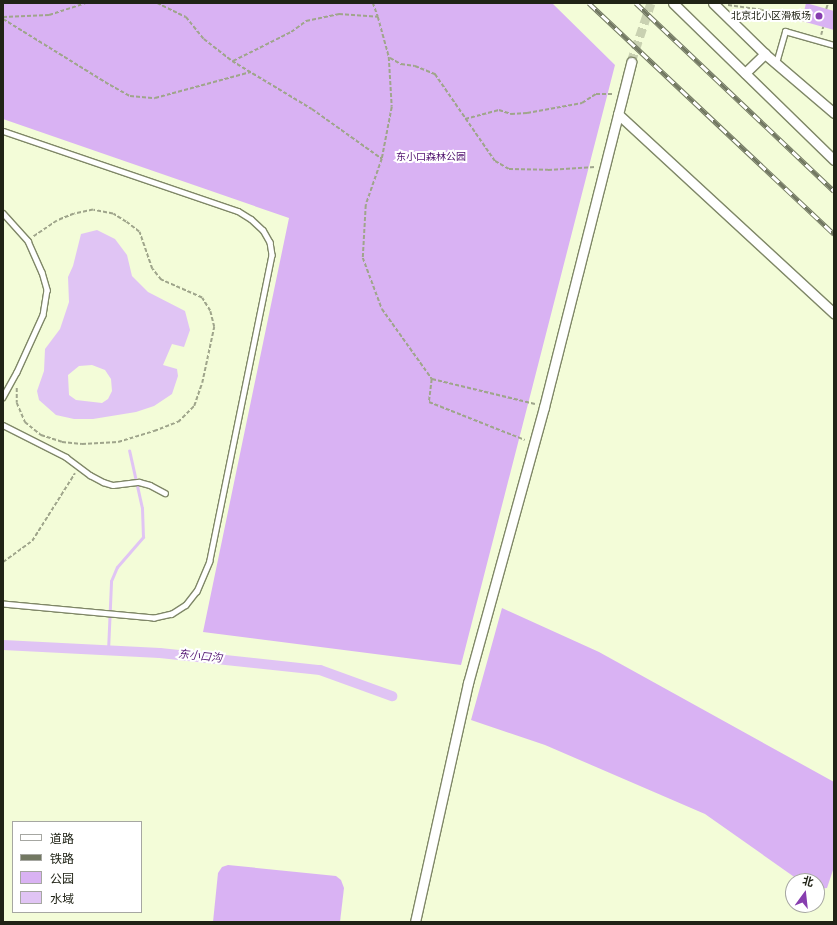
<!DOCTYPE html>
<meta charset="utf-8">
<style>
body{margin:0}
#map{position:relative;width:837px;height:925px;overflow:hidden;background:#f3fcd8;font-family:"DejaVu Sans","Noto Sans SC",sans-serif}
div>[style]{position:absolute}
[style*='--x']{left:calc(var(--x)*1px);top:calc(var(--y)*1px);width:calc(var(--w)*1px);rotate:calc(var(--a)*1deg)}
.green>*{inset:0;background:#d9b2f3}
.water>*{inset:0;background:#e0c4f4}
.stream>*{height:3px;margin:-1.5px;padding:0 1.5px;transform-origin:1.5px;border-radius:1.5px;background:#e0c4f4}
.canal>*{height:10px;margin:-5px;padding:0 5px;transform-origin:5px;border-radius:5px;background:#e0c4f4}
.minor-tunnel>*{height:9px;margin-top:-4.5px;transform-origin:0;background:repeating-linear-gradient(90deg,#c9d1b1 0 9px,transparent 0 13.5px)}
.path>*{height:1.5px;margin-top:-0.75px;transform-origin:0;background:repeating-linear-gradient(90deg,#9fa58b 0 4px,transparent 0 6px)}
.roads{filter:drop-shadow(1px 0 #7f8767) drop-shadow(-1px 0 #7f8767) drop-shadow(0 1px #7f8767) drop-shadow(0 -1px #7f8767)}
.service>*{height:4.5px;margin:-2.25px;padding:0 2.25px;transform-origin:2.25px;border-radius:2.25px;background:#fff}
.minor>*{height:9px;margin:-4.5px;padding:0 4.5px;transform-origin:4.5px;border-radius:4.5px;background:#fff}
.rail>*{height:4.5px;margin-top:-2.25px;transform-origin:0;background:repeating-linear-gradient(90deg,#fff 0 9px,#727862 0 18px);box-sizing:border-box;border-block:1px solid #727862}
.dots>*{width:11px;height:11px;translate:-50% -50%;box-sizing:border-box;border:2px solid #fff;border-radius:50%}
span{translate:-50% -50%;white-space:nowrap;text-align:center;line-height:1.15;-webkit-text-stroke:4px #fff;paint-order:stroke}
.poi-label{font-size:10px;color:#202316}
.right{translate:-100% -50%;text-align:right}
.park-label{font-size:10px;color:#4f116e}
.water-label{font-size:11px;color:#571b76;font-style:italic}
.frame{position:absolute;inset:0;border:4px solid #202316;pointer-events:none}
.legend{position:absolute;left:12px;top:821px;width:130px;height:92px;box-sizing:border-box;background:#fff;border:1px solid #a6a7a2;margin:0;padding:5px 7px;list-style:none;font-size:12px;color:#202316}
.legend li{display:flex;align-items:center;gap:8px;height:20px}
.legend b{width:20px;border:1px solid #a6a7a2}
.north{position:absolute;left:785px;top:873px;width:40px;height:40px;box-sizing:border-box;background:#fff;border:1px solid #a6a7a2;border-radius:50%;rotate:15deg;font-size:11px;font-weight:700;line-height:16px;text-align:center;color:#202316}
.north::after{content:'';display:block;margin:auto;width:14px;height:18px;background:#873daf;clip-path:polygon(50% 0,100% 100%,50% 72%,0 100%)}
</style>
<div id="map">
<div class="green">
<i style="clip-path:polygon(3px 3px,552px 3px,615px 65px,461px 665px,203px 632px,289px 218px,3px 119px)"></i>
<i style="clip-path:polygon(806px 3px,834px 11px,834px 30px,802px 21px)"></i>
<i style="clip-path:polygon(502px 608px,599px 652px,834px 782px,834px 867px,827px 888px,817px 889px,817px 881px,800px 881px,705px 814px,545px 745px,471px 720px)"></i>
<i style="clip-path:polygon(228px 865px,336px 876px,341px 880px,344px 888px,340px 922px,213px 922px,218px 873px,222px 867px)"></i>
</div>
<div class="water">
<i style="clip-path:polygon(evenodd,97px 230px,115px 239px,127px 255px,132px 276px,148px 292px,185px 311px,190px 330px,184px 347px,172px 344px,163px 365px,177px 369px,178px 376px,172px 394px,154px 406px,136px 412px,93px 419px,74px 419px,56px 415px,39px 400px,37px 391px,44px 371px,45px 349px,60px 329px,69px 302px,68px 277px,73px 266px,81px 234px,97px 230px,92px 365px,105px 370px,111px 379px,112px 391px,108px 399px,102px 403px,76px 400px,69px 395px,68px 375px,79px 366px,92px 365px)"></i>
</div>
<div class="stream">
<i style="--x:108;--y:651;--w:70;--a:-87.5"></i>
<i style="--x:111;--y:581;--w:15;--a:-67"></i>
<i style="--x:117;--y:567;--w:40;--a:-49"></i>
<i style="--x:143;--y:537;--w:29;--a:-92"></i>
<i style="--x:142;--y:508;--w:59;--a:-102.6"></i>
</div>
<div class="canal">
<i style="--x:3;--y:645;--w:157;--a:2.9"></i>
<i style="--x:160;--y:653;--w:161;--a:6.1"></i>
<i style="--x:320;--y:670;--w:77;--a:19.9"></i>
</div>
<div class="minor-tunnel">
<i style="--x:631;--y:62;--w:62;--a:-71.3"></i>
</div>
<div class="path">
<i style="--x:157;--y:3;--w:32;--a:26"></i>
<i style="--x:186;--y:17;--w:28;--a:51"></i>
<i style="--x:204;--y:39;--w:36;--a:38"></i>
<i style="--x:232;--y:61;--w:93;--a:31"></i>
<i style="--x:312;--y:109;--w:86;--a:35.5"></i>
<i style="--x:373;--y:3;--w:15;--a:70"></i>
<i style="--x:378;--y:17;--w:41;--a:74.6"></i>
<i style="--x:389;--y:57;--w:50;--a:86.6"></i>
<i style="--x:392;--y:107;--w:53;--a:100.9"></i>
<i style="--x:382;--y:159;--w:49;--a:109.2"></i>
<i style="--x:366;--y:205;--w:53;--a:93.2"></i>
<i style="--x:363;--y:258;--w:54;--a:69.6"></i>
<i style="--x:382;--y:309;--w:86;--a:54.5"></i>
<i style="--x:432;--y:379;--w:23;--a:97"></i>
<i style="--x:429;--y:402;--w:103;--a:21.6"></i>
<i style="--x:728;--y:5;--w:34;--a:8"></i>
<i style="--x:762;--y:10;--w:41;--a:15.4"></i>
<i style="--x:826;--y:9;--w:6;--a:-72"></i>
<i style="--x:3;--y:17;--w:46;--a:-2.5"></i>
<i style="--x:49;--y:15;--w:40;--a:-18"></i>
<i style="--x:3;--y:19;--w:126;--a:31.7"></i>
<i style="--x:110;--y:85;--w:23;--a:29"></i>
<i style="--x:130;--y:96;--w:25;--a:5"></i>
<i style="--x:155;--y:98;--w:99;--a:-15.2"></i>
<i style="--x:821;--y:35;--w:8;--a:-76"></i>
<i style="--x:390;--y:58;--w:13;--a:29"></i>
<i style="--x:401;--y:64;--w:14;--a:8"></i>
<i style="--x:415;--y:66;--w:22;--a:22"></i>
<i style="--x:435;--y:74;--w:106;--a:55.4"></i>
<i style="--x:495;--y:161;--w:16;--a:30"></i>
<i style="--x:509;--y:169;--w:39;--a:1"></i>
<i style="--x:548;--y:170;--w:47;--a:-3.7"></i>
<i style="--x:233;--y:61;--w:65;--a:-26.6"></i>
<i style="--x:291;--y:32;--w:19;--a:-36"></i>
<i style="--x:306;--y:21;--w:34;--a:-12"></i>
<i style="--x:339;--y:14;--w:39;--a:4"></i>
<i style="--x:465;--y:119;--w:35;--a:-15"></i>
<i style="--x:499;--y:110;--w:13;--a:18"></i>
<i style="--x:511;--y:114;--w:16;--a:-4"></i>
<i style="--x:527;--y:113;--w:56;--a:-10.3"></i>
<i style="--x:582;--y:103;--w:17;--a:-33"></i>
<i style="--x:596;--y:94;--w:17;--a:0"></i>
<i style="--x:432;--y:379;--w:106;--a:13.6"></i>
<i style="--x:17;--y:388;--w:15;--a:90"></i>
<i style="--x:17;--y:403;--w:21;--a:67"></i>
<i style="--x:25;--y:422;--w:21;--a:39"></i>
<i style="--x:41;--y:435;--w:22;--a:18"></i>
<i style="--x:62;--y:442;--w:20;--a:6"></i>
<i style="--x:82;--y:444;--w:36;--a:-3"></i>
<i style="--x:118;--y:442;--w:38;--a:-17"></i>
<i style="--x:154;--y:431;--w:26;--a:-21"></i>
<i style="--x:178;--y:422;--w:23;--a:-45"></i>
<i style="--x:194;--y:406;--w:24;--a:-71"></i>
<i style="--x:202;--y:383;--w:57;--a:-77.9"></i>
<i style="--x:214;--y:327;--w:16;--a:-104"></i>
<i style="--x:210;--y:311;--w:15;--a:-122"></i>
<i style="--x:202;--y:298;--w:45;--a:-156.3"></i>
<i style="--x:161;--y:280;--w:14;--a:-129"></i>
<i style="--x:152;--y:269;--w:39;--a:-109"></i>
<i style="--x:139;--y:232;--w:16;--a:-142"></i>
<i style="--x:126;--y:222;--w:15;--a:-148"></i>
<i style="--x:113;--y:214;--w:20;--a:-169"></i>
<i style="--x:93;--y:210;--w:19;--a:168"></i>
<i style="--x:74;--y:214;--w:18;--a:158"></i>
<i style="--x:57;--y:221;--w:29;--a:146"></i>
<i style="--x:3;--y:562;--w:36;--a:-36"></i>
<i style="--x:32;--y:541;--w:80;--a:-57.7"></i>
</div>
<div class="roads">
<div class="service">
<i style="--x:776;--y:63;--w:33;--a:-74"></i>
<i style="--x:785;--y:31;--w:51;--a:15.9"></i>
<i style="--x:3;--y:131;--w:248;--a:18.8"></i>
<i style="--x:238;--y:211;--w:15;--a:32"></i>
<i style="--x:251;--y:219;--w:16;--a:43"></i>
<i style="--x:263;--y:230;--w:14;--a:60"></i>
<i style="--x:270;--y:242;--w:13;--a:81"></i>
<i style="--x:272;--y:255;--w:312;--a:101.5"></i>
<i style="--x:210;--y:561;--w:33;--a:113"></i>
<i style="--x:197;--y:591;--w:18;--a:128"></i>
<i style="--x:186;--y:605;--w:17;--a:147"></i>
<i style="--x:172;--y:614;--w:18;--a:167"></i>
<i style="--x:154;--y:618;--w:152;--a:-174.7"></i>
<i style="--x:3;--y:213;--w:38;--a:48"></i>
<i style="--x:28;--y:241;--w:34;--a:66"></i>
<i style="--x:42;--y:272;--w:19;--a:74"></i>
<i style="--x:47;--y:290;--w:25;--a:99"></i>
<i style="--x:43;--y:315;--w:63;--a:114.5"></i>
<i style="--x:17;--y:372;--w:29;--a:119"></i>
<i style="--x:3;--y:425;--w:71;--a:26.9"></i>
<i style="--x:66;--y:457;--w:30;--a:37"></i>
<i style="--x:90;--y:475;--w:15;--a:28"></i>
<i style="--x:103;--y:482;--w:10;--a:17"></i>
<i style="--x:113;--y:485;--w:26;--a:-7"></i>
<i style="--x:139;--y:482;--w:11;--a:15"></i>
<i style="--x:150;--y:485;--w:17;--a:28"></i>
</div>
<div class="minor">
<i style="--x:673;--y:3;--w:225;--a:44.3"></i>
<i style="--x:713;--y:3;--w:73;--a:44.4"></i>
<i style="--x:745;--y:73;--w:28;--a:-44"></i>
<i style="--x:765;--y:54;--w:91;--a:40.5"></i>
<i style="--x:618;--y:114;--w:294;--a:42.7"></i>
<i style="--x:415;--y:922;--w:245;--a:-77.5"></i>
<i style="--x:468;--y:683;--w:286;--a:-74.6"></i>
<i style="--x:544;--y:407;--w:356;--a:-75.8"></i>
</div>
</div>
<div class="rail">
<i style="--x:589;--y:3;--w:337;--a:43.3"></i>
<i style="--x:636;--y:3;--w:273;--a:43.5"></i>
</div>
<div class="dots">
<i style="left:819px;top:16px;background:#873daf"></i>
</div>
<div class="poi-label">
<span class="right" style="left:811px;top:16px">北京北小区滑板场</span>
</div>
<div class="park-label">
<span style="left:431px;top:157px">东小口森林公园</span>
</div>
<div class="water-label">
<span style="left:200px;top:657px;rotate:6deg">东小口沟</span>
</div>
<div class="frame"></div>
<ul class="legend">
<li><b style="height:5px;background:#fff"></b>道路</li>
<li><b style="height:5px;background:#727862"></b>铁路</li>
<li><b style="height:11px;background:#d9b2f3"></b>公园</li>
<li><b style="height:11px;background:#e0c4f4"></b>水域</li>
</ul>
<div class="north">北</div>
</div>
